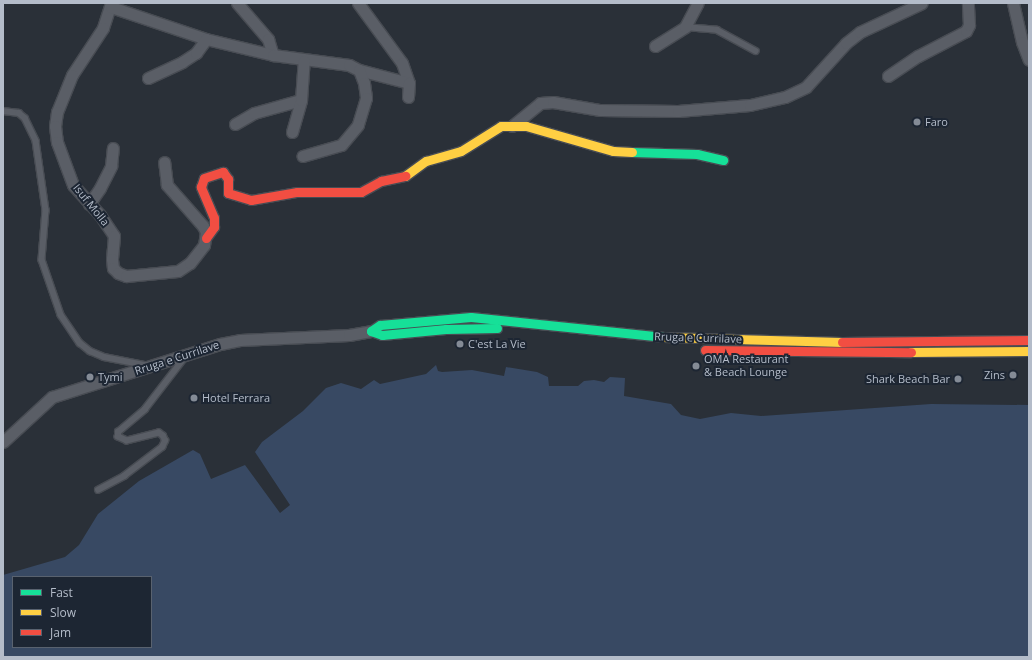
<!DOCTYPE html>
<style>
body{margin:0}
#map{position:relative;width:1032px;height:660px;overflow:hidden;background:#2a3038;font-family:"Open Sans",sans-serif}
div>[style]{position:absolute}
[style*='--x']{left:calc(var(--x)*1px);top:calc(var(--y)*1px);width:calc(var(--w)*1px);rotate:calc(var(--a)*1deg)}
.water>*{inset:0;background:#384963}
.roads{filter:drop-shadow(1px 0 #484c53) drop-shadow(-1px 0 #484c53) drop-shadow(0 1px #484c53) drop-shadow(0 -1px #484c53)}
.lane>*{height:5.5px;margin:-2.75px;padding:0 2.75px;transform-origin:2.75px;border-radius:2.75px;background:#5a5e66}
.street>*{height:11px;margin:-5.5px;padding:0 5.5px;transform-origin:5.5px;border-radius:5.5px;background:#5a5e66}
.fast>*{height:9px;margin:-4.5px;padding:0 4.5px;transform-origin:4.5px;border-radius:4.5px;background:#16e098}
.slow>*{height:9px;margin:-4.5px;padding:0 4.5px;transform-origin:4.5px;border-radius:4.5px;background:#ffcf43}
.jam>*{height:9px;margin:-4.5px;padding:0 4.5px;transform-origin:4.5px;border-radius:4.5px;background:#f24e42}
.dots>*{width:11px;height:11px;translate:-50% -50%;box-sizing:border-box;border:2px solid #1d2633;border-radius:50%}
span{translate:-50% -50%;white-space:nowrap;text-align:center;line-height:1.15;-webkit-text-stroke:4px #1d2633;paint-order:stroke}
.poi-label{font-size:11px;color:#b4bcc9}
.left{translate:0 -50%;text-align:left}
.right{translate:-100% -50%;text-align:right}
.street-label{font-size:11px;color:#b4bcc9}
.frame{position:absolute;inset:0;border:4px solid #b4bcc9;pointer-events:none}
.legend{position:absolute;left:12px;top:576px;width:140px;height:72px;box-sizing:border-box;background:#1d2633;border:1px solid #59626f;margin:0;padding:5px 7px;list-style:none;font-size:12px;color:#b4bcc9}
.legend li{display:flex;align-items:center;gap:8px;height:20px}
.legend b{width:20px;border:1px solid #59626f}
</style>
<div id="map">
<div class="water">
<i style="clip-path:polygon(evenodd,436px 365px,438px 371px,442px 372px,472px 370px,504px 376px,506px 367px,537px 372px,548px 377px,549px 386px,578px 386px,584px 381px,594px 380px,604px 382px,610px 377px,625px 378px,624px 396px,671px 404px,681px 415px,700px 419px,731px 413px,761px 416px,931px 404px,1029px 405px,1029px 657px,3px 657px,3px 575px,65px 557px,79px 545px,98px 514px,139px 481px,193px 450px,200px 454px,211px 479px,245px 465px,280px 513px,290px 505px,255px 452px,262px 442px,303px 411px,326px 388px,341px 383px,361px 389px,374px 380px,380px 384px,426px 374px,436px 365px,13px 577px,151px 577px,151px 647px,13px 647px,13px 577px)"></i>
</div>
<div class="roads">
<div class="lane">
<i style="--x:685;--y:27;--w:32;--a:5"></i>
<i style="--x:717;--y:30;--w:44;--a:28.3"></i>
<i style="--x:3;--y:111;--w:16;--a:7"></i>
<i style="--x:19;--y:113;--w:8;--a:40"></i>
<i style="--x:25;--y:118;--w:25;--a:64"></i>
<i style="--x:36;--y:141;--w:70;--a:81.8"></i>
<i style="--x:46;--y:210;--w:50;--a:94.6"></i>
<i style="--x:42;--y:260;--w:58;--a:70.9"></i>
<i style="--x:61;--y:315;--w:34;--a:56"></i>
<i style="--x:80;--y:343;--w:13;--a:39"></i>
<i style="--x:90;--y:351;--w:15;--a:23"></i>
<i style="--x:104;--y:357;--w:42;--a:11"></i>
<i style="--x:98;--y:490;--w:30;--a:-28"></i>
<i style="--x:124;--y:476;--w:48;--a:-37.3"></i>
<i style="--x:162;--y:447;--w:7;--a:-63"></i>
<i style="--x:165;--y:441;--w:5;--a:-112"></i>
<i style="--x:163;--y:436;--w:5;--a:-143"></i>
<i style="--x:159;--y:433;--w:33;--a:166"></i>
<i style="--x:127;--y:441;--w:10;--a:-156"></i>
<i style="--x:118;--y:437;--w:5;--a:-90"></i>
<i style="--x:118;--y:432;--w:35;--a:-40"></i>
<i style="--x:145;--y:409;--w:66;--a:-52.4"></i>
</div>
<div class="street">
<i style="--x:111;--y:3;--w:26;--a:108"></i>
<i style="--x:103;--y:28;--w:56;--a:123.4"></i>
<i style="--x:72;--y:75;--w:40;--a:112"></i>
<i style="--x:57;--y:112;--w:14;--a:98"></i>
<i style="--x:55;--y:126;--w:16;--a:83"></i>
<i style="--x:57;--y:142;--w:46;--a:69.6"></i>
<i style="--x:73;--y:185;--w:40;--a:48"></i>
<i style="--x:100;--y:215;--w:25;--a:56"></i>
<i style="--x:114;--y:236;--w:23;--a:95"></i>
<i style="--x:112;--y:259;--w:9;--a:84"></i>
<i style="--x:113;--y:268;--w:7;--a:45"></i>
<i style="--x:118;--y:273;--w:9;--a:21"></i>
<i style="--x:126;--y:276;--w:52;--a:-5.5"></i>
<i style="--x:178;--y:271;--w:14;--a:-34"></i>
<i style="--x:190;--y:263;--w:23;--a:-52"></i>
<i style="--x:204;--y:245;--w:13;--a:-81"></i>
<i style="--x:206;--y:232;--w:7;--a:-117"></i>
<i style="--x:203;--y:226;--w:55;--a:-131.3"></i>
<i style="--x:167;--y:185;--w:23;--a:-97"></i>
<i style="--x:237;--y:3;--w:48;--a:49.3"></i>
<i style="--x:268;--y:39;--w:17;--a:73"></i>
<i style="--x:358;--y:3;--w:74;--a:53.7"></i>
<i style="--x:402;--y:63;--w:21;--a:71"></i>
<i style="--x:409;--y:83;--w:52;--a:-165.4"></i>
<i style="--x:1013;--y:3;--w:40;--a:77"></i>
<i style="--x:1022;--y:42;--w:19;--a:69"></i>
<i style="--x:111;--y:7;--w:100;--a:18.6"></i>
<i style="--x:206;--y:39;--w:69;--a:13.4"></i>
<i style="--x:273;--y:55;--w:77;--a:7.5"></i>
<i style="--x:349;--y:65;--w:11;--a:27"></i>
<i style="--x:359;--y:70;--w:14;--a:69"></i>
<i style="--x:364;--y:83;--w:15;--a:82"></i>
<i style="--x:366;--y:98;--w:28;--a:107"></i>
<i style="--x:358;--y:125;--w:26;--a:130"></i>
<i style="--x:341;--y:145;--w:40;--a:164"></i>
<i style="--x:655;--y:46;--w:36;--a:-32"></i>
<i style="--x:685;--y:27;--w:27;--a:-62"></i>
<i style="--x:888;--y:76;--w:36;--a:-34"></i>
<i style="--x:918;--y:56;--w:54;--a:-27.5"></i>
<i style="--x:966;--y:31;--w:7;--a:-63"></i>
<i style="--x:969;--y:25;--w:22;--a:-93"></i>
<i style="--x:148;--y:78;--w:38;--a:-25"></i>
<i style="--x:182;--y:62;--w:17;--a:-33"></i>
<i style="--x:196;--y:53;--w:17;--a:-54"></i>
<i style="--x:408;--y:97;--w:14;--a:-86"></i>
<i style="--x:235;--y:124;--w:22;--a:-30"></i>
<i style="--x:254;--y:113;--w:49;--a:-15.5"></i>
<i style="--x:512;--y:126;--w:36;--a:-39"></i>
<i style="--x:540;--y:103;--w:13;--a:-4"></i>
<i style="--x:553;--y:102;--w:48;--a:9.7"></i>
<i style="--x:600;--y:110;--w:78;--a:0.7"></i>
<i style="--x:678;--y:111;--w:72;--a:-4.8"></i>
<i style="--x:750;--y:105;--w:36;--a:-13"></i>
<i style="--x:785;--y:97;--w:23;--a:-25"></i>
<i style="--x:806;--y:87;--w:59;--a:-47.7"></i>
<i style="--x:846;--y:43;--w:18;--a:-38"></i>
<i style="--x:860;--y:32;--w:68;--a:-25.1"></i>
<i style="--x:292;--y:132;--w:33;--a:-74"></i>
<i style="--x:301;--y:100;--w:39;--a:-86"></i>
<i style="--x:89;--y:204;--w:19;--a:-55"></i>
<i style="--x:100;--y:188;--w:25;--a:-63"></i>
<i style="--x:111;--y:166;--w:18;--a:-84"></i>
<i style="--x:3;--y:442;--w:67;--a:-42.6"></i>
<i style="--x:52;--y:397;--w:176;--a:-17.5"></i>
<i style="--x:220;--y:344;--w:20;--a:-11"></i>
<i style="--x:240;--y:340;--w:109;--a:-2.6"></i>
<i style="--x:349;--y:335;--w:22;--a:-10"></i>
</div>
<div class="fast">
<i style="--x:632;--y:152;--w:65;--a:1.8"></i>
<i style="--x:697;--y:154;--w:27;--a:13"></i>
<i style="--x:371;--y:331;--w:11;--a:-34"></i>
<i style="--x:380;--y:325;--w:91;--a:-5"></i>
<i style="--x:471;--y:317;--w:194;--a:5.9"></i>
<i style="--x:371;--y:331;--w:12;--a:20"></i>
<i style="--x:382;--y:335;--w:64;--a:-5.4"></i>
<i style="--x:446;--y:329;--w:51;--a:-1.1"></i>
</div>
<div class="slow">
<i style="--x:405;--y:176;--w:26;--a:-36"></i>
<i style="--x:426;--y:161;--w:36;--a:-16"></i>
<i style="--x:461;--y:151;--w:47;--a:-32"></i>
<i style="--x:501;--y:126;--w:25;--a:0"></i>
<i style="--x:526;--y:126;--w:91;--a:16"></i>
<i style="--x:613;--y:151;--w:19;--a:3"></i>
<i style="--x:664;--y:337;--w:178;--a:1.6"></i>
<i style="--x:911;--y:352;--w:118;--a:-0.5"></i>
</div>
<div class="jam">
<i style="--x:206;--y:238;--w:14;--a:-54"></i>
<i style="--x:214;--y:227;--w:9;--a:-90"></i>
<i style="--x:214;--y:218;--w:34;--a:-113"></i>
<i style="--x:201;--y:187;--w:9;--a:-72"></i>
<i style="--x:204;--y:178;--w:20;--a:-18"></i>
<i style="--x:223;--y:172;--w:9;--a:54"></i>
<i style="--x:228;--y:179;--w:14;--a:90"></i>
<i style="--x:228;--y:193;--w:24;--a:17"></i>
<i style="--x:251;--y:200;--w:47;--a:-9.9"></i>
<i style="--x:297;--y:192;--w:64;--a:0"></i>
<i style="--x:361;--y:192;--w:23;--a:-29"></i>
<i style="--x:381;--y:181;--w:25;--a:-12"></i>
<i style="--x:842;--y:342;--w:187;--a:-0.6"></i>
<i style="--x:705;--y:350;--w:206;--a:0.6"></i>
</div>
</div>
<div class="dots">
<i style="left:917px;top:122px;background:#848b96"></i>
<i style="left:460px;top:344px;background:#848b96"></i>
<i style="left:696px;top:366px;background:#848b96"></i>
<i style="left:1013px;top:375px;background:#848b96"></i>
<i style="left:90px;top:377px;background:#848b96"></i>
<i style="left:958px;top:379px;background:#848b96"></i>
<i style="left:194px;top:398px;background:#848b96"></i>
</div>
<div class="poi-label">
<span class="left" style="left:925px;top:122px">Faro</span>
<span class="left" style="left:468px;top:344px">C'est La Vie</span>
<span class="left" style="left:704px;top:366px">OMA Restaurant<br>&amp; Beach Lounge</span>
<span class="right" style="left:1005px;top:375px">Zins</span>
<span class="left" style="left:98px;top:377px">Tymi</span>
<span class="right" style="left:950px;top:379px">Shark Beach Bar</span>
<span class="left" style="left:202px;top:398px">Hotel Ferrara</span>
</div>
<div class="street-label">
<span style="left:91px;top:205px;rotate:51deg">Isuf Molla</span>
<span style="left:698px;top:338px;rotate:2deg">Rruga e Currilave</span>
<span style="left:177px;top:358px;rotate:-18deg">Rruga e Currilave</span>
</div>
<div class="frame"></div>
<ul class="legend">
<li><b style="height:5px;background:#16e098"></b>Fast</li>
<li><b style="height:5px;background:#ffcf43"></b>Slow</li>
<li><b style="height:5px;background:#f24e42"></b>Jam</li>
</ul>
</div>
